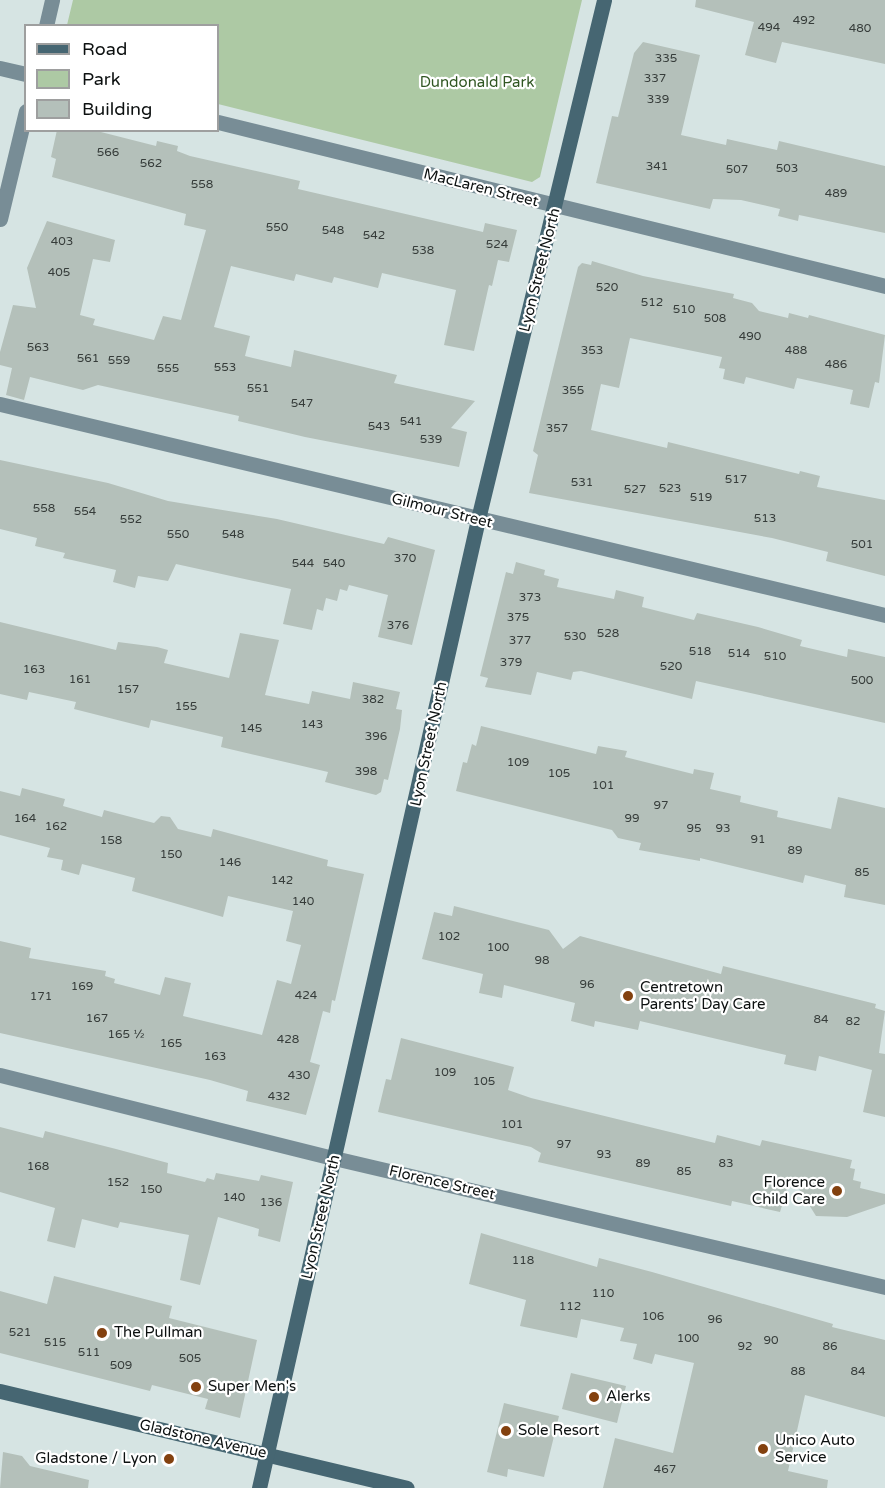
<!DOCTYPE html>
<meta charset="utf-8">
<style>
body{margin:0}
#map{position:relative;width:885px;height:1488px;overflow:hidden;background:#d6e4e3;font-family:"Varela Round",sans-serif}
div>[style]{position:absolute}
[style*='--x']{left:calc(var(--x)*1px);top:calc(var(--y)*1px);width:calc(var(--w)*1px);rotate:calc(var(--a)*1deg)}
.green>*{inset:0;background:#adc9a4}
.building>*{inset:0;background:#b4c0ba}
.minor>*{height:15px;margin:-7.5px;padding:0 7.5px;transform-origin:7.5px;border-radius:7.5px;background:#788d96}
.secondary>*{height:15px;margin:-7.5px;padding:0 7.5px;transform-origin:7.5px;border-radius:7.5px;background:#466672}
.dots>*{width:16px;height:16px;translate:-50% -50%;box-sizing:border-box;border:3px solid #fff;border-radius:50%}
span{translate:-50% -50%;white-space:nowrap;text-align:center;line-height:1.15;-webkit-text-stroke:4.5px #fff;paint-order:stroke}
.number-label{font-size:12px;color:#363c3a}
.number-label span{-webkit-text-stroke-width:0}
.park-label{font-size:15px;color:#305622}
.street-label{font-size:15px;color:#0c1010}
.poi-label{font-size:15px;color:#0c1010}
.left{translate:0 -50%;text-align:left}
.right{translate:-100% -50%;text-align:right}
.legend{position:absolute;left:24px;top:24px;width:195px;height:108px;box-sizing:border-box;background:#fff;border:2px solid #9e9f9f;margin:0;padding:8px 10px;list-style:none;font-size:18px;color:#0c1010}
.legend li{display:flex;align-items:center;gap:12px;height:30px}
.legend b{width:30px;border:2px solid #9e9f9f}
</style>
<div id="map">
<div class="green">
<i style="clip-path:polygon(73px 0,582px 0,540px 177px,532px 182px,218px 104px,218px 26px,67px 25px)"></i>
</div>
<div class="building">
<i style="clip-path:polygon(696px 0,885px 0,885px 64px,782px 42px,776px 63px,745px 55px,754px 22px,695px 7px)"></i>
<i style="clip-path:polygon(643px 42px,700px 55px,681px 135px,726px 145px,727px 139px,777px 150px,779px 141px,885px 166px,885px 233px,799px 215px,798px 221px,778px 216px,780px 209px,741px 200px,713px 199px,710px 209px,596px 183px,612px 116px,618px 117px,634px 53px)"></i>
<i style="clip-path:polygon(57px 130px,93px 130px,156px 146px,157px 141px,178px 146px,177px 151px,190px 156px,300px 181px,298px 189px,483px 232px,485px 223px,517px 230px,509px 262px,498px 260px,492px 286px,489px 285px,474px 351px,444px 345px,456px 290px,382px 273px,378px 288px,334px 277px,332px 283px,296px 274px,294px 281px,231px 266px,214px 327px,250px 336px,245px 356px,291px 367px,294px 350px,397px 375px,394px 383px,475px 401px,451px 428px,467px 432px,459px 467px,305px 437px,238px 421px,239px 416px,98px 385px,83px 390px,30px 377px,24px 400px,6px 395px,12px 368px,0 365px,0 352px,13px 305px,36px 308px,27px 268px,47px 221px,115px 240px,110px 262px,93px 259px,80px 315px,95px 319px,93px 325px,154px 340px,163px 316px,181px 320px,206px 230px,184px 225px,186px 214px,52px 177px,56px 159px,51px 157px)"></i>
<i style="clip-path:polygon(592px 261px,643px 276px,734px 294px,733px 298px,752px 303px,759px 311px,788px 318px,789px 313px,808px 318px,809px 315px,885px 335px,879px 383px,875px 382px,869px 408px,850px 404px,853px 390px,797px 378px,794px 389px,746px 377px,744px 384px,723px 379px,725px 369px,719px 368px,722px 357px,630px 338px,619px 388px,601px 384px,591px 430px,667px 448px,668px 442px,799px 474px,800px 471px,820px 476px,817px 487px,885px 500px,885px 576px,826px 561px,828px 552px,772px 538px,529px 493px,538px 455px,533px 451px,578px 267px,582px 263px,591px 265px)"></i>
<i style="clip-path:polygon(0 460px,108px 483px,168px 501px,277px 519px,384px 544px,388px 537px,435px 550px,412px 645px,378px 637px,388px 595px,349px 585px,347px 591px,340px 589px,337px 601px,326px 598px,323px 611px,317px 609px,312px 630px,283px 624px,291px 589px,176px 564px,168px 581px,138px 576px,135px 588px,113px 582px,116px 570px,63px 558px,65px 553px,35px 546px,37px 538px,0 529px)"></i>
<i style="clip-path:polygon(516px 562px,545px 570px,544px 575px,559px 579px,557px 587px,614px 599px,616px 590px,644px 597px,642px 607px,694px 620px,697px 613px,758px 627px,802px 640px,800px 646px,847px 657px,848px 649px,885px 657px,885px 723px,696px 681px,692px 699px,581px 671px,573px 672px,571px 680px,537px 672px,531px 695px,485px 687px,488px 678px,480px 676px,506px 572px,513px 574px)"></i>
<i style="clip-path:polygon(0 622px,116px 650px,118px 642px,157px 647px,168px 650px,164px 663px,229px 678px,240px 633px,279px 640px,265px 695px,309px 704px,312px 691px,350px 699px,353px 682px,400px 692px,396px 709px,402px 710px,400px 729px,388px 780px,384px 779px,381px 792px,376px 795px,325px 782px,328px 772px,221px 747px,223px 737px,151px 720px,149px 728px,74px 709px,76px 702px,29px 692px,27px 700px,0 694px)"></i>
<i style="clip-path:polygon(481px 726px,596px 754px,598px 746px,627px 751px,625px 757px,693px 774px,694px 769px,714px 773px,710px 789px,741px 796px,740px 802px,778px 811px,777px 817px,831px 829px,838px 797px,885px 808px,885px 905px,844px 897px,846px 885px,805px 875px,803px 883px,700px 858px,700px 861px,639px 850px,641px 843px,618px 838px,612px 830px,456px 791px,463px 762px,467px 763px,472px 744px,476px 746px)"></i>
<i style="clip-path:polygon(22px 788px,65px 799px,63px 806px,102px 817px,104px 810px,154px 823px,161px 816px,170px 817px,178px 829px,211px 837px,213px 829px,328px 860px,327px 866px,364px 874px,335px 1001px,332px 1000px,330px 1013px,323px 1011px,310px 1062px,320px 1065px,306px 1115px,246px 1101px,248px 1091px,210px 1080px,0 1033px,0 941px,31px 948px,29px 958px,106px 971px,105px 976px,115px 979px,114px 983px,160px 995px,165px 977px,191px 983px,183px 1016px,262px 1035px,277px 980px,291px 984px,301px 945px,286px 941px,293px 911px,228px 896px,223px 917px,132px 891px,135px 878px,82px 864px,79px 875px,61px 870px,63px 860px,47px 857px,50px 848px,0 835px,0 791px,20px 796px)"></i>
<i style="clip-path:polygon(454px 906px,549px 930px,563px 949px,580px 936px,721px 974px,723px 966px,876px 1004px,875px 1008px,885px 1011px,879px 1053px,885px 1054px,885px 1117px,863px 1112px,872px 1070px,819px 1056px,816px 1071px,784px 1064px,786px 1055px,640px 1021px,638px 1030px,595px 1021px,594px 1027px,571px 1021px,575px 1003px,504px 985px,502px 998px,479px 993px,483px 974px,422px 959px,434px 912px,452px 916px)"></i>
<i style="clip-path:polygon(401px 1038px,514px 1067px,508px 1090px,531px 1098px,715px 1143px,717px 1135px,760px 1146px,762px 1140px,852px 1160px,850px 1168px,855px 1169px,853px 1180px,861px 1182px,860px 1188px,885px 1194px,885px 1204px,847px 1217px,816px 1216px,791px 1176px,780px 1212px,732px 1201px,731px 1206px,538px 1162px,541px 1153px,531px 1147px,378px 1112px,386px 1079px,391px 1080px)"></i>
<i style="clip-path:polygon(0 1127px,43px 1138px,45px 1131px,116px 1149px,168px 1163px,167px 1173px,205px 1182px,207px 1178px,214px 1180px,216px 1173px,259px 1181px,261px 1175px,293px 1182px,280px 1242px,258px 1236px,259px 1229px,218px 1217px,200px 1285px,180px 1280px,189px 1235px,120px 1222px,118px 1228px,82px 1219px,75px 1248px,47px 1241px,55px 1208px,0 1192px)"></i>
<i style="clip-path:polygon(481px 1233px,597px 1267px,599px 1258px,652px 1272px,833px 1324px,832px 1327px,885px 1340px,885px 1417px,805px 1395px,788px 1471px,828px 1480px,827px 1488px,603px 1488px,615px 1438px,673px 1453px,694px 1363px,655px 1354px,652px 1364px,633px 1359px,637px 1344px,620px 1341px,624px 1328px,581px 1319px,577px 1338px,520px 1326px,526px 1300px,469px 1284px)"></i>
<i style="clip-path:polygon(54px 1276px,172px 1306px,169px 1318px,257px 1340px,240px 1418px,205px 1409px,208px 1399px,152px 1385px,150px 1391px,0 1353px,0 1291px,47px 1304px)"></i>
<i style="clip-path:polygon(571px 1373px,626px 1386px,617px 1423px,562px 1409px)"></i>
<i style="clip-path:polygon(504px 1403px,559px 1416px,544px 1477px,508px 1469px,507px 1477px,487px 1472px)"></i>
<i style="clip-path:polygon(3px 1452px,22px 1456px,30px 1466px,89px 1480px,88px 1488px,0 1488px)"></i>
</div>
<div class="minor">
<i style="--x:46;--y:26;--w:27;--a:-77"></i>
<i style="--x:0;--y:68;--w:27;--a:13"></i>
<i style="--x:218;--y:122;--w:687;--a:13.81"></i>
<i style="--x:0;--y:219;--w:111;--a:-76.5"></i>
<i style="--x:0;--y:404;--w:910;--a:13.41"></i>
<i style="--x:0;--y:1075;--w:344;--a:14"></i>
<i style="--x:334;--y:1158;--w:566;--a:13.18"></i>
</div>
<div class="secondary">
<i style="--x:0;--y:1391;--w:418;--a:13.4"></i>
<i style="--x:259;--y:1488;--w:993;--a:-77.26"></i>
<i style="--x:478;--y:519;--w:534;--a:-76.35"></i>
</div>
<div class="dots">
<i style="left:628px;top:996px;background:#83410f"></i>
<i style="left:837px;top:1191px;background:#83410f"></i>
<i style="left:102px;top:1333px;background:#83410f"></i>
<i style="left:196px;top:1387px;background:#83410f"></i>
<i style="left:594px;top:1397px;background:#83410f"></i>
<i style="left:506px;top:1431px;background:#83410f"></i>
<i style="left:763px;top:1449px;background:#83410f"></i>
<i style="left:169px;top:1459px;background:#83410f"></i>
</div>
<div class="number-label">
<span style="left:804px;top:21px">492</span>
<span style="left:769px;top:28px">494</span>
<span style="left:860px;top:29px">480</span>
<span style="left:666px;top:59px">335</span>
<span style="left:655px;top:79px">337</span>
<span style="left:658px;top:100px">339</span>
<span style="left:108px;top:153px">566</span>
<span style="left:151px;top:164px">562</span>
<span style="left:657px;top:167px">341</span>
<span style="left:787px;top:169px">503</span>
<span style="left:737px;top:170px">507</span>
<span style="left:202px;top:185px">558</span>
<span style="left:836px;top:194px">489</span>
<span style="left:277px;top:228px">550</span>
<span style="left:333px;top:231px">548</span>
<span style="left:374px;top:236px">542</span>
<span style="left:62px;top:242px">403</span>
<span style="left:497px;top:245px">524</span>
<span style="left:423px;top:251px">538</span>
<span style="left:59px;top:273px">405</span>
<span style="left:607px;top:288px">520</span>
<span style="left:652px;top:303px">512</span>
<span style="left:684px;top:310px">510</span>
<span style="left:715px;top:319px">508</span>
<span style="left:750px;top:337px">490</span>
<span style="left:38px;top:348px">563</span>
<span style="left:592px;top:351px">353</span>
<span style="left:796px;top:351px">488</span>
<span style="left:88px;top:359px">561</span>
<span style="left:119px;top:361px">559</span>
<span style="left:836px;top:365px">486</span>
<span style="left:225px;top:368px">553</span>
<span style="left:168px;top:369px">555</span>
<span style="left:258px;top:389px">551</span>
<span style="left:573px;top:391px">355</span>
<span style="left:302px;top:404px">547</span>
<span style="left:411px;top:422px">541</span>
<span style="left:379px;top:427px">543</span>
<span style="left:557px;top:429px">357</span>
<span style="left:431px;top:440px">539</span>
<span style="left:736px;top:480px">517</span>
<span style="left:582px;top:483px">531</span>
<span style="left:670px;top:489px">523</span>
<span style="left:635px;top:490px">527</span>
<span style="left:701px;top:498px">519</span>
<span style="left:44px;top:509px">558</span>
<span style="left:85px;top:512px">554</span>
<span style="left:765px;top:519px">513</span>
<span style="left:131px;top:520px">552</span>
<span style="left:178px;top:535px">550</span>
<span style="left:233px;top:535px">548</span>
<span style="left:862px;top:545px">501</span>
<span style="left:405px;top:559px">370</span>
<span style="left:303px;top:564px">544</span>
<span style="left:334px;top:564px">540</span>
<span style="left:530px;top:598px">373</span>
<span style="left:518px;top:618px">375</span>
<span style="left:398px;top:626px">376</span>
<span style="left:608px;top:634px">528</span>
<span style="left:575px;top:637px">530</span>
<span style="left:520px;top:641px">377</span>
<span style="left:700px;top:652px">518</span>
<span style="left:739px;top:654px">514</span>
<span style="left:775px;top:657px">510</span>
<span style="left:511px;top:663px">379</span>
<span style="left:671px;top:667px">520</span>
<span style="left:34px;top:670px">163</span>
<span style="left:80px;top:680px">161</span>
<span style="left:862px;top:681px">500</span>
<span style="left:128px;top:690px">157</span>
<span style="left:373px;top:700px">382</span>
<span style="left:186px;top:707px">155</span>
<span style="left:312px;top:725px">143</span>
<span style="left:251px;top:729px">145</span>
<span style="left:376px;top:737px">396</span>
<span style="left:518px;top:763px">109</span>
<span style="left:366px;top:772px">398</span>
<span style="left:559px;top:774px">105</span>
<span style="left:603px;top:786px">101</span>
<span style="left:661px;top:806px">97</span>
<span style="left:25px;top:819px">164</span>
<span style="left:632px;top:819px">99</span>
<span style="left:56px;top:827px">162</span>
<span style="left:694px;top:829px">95</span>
<span style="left:723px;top:829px">93</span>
<span style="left:758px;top:840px">91</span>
<span style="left:111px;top:841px">158</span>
<span style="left:795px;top:851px">89</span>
<span style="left:171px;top:855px">150</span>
<span style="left:230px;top:863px">146</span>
<span style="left:862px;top:873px">85</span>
<span style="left:282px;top:881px">142</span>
<span style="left:303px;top:902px">140</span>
<span style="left:449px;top:937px">102</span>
<span style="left:498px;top:948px">100</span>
<span style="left:542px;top:961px">98</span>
<span style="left:587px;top:985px">96</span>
<span style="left:82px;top:987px">169</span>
<span style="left:306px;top:996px">424</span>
<span style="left:41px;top:997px">171</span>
<span style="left:97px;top:1019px">167</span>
<span style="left:821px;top:1020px">84</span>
<span style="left:853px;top:1022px">82</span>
<span style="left:126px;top:1035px">165 ½</span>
<span style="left:288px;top:1040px">428</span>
<span style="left:171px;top:1044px">165</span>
<span style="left:215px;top:1057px">163</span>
<span style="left:445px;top:1073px">109</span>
<span style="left:299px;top:1076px">430</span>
<span style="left:484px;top:1082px">105</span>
<span style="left:279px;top:1097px">432</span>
<span style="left:512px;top:1125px">101</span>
<span style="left:564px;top:1145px">97</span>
<span style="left:604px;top:1155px">93</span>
<span style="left:643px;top:1164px">89</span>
<span style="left:726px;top:1164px">83</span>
<span style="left:38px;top:1167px">168</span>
<span style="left:684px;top:1172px">85</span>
<span style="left:118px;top:1183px">152</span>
<span style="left:151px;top:1190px">150</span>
<span style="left:234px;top:1198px">140</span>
<span style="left:271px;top:1203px">136</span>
<span style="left:523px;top:1261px">118</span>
<span style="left:603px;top:1294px">110</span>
<span style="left:570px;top:1307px">112</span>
<span style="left:653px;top:1317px">106</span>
<span style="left:715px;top:1320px">96</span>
<span style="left:20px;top:1333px">521</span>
<span style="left:688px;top:1339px">100</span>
<span style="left:771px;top:1341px">90</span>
<span style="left:55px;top:1343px">515</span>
<span style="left:745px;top:1347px">92</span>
<span style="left:830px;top:1347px">86</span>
<span style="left:89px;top:1353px">511</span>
<span style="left:190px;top:1359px">505</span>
<span style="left:121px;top:1366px">509</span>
<span style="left:798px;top:1372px">88</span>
<span style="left:858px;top:1372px">84</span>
<span style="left:665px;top:1470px">467</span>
</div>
<div class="park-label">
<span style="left:477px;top:83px">Dundonald Park</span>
</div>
<div class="street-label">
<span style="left:481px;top:188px;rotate:14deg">MacLaren Street</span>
<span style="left:540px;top:270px;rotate:-76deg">Lyon Street North</span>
<span style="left:442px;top:511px;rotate:14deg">Gilmour Street</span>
<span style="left:429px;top:744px;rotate:-78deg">Lyon Street North</span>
<span style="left:442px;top:1183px;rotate:13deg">Florence Street</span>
<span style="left:321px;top:1217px;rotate:-77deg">Lyon Street North</span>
<span style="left:203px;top:1439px;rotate:13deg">Gladstone Avenue</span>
</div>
<div class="poi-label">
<span class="left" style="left:640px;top:996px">Centretown<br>Parents' Day Care</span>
<span class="right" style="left:825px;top:1191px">Florence<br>Child Care</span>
<span class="left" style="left:114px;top:1333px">The Pullman</span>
<span class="left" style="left:208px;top:1387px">Super Men's</span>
<span class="left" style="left:606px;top:1397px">Alerks</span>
<span class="left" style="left:518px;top:1431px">Sole Resort</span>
<span class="left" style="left:775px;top:1449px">Unico Auto<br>Service</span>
<span class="right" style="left:157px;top:1459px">Gladstone / Lyon</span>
</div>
<ul class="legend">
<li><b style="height:8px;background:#466672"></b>Road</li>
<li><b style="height:16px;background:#adc9a4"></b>Park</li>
<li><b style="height:16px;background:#b4c0ba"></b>Building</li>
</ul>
</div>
